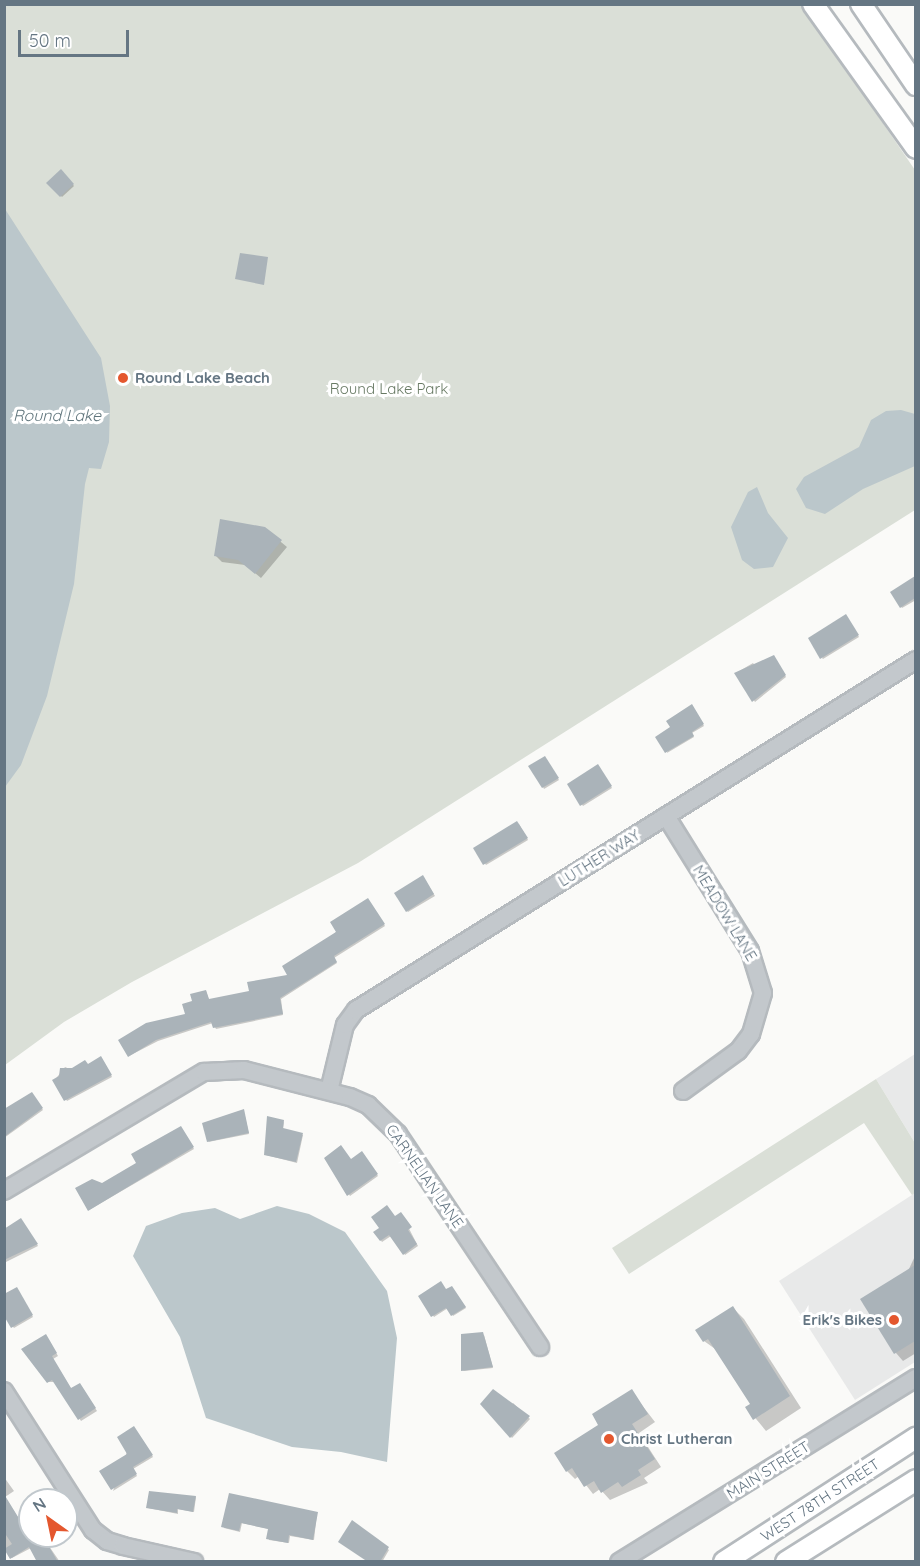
<!DOCTYPE html>
<style>
body{margin:0}
#map{position:relative;width:920px;height:1566px;overflow:hidden;background:#fafaf8;font-family:Quicksand,sans-serif}
div>[style]{position:absolute}
[style*='--x']{left:calc(var(--x)*1px);top:calc(var(--y)*1px);width:calc(var(--w)*1px);rotate:calc(var(--a)*1deg)}
.built>*{inset:0;background:#e8e9e9}
.green>*{inset:0;background:#dadfd7}
.water>*{inset:0;background:#bbc7cb}
.shadow>*{inset:0;background:#0003}
.building>*{inset:0;background:#aab3b9}
.roads{filter:drop-shadow(2px 0 #b5babe) drop-shadow(-2px 0 #b5babe) drop-shadow(0 2px #b5babe) drop-shadow(0 -2px #b5babe)}
.minor>*{height:16px;margin:-8px;padding:0 8px;transform-origin:8px;border-radius:8px;background:#c3c8cc}
.major>*{height:20px;margin:-10px;padding:0 10px;transform-origin:10px;border-radius:10px;background:#fff}
.dots>*{width:16px;height:16px;translate:-50% -50%;box-sizing:border-box;border:3px solid #fff;border-radius:50%}
span{translate:-50% -50%;white-space:nowrap;text-align:center;line-height:1.15;-webkit-text-stroke:6px #fff;paint-order:stroke}
.poi-label{font-size:15px;color:#657683;font-weight:700}
.left{translate:0 -50%;text-align:left}
.right{translate:-100% -50%;text-align:right}
.park-label{font-size:15px;color:#687a64}
.street-label{font-size:15px;color:#657683}
.water-label{font-size:16px;color:#60757c;font-style:italic}
.frame{position:absolute;inset:0;border:6px solid #657683;pointer-events:none}
.north{position:absolute;left:18px;top:1488px;width:60px;height:60px;box-sizing:border-box;background:#fff;border:2px solid #c1c8cd;border-radius:50%;rotate:327deg;font-size:16px;font-weight:700;line-height:24px;text-align:center;color:#657683}
.north::after{content:'';display:block;margin:auto;width:21px;height:27px;background:#e4572e;clip-path:polygon(50% 0,100% 100%,50% 72%,0 100%)}
.scale{position:absolute;left:18px;top:30px;width:111px;height:27px;box-sizing:border-box;border:3px solid #657683;border-top:0;padding-left:8px;font-size:18px;line-height:21px;white-space:nowrap;color:#657683;-webkit-text-stroke:4px #fff;paint-order:stroke}
</style>
<div id="map">
<div class="built">
<i style="clip-path:polygon(915px 1054px,915px 1143px,876px 1079px)"></i>
<i style="clip-path:polygon(915px 1193px,915px 1362px,855px 1400px,779px 1281px)"></i>
</div>
<div class="green">
<i style="clip-path:polygon(5px 5px,802px 5px,915px 170px,915px 510px,358px 863px,132px 982px,64px 1022px,5px 1065px)"></i>
<i style="clip-path:polygon(876px 1079px,915px 1143px,915px 1193px,912px 1195px,864px 1123px,629px 1274px,612px 1248px)"></i>
</div>
<div class="water">
<i style="clip-path:polygon(5px 209px,101px 358px,110px 406px,109px 442px,101px 469px,89px 468px,85px 484px,74px 584px,47px 696px,21px 765px,5px 787px)"></i>
<i style="clip-path:polygon(901px 410px,915px 414px,915px 466px,863px 489px,825px 514px,806px 508px,796px 489px,804px 477px,859px 447px,871px 420px,886px 411px)"></i>
<i style="clip-path:polygon(757px 487px,768px 513px,788px 538px,773px 567px,754px 569px,742px 560px,731px 527px,748px 492px)"></i>
<i style="clip-path:polygon(277px 1206px,309px 1214px,345px 1232px,387px 1291px,397px 1338px,387px 1462px,341px 1452px,292px 1447px,206px 1418px,180px 1337px,133px 1256px,146px 1226px,182px 1213px,215px 1208px,240px 1219px)"></i>
</div>
<div class="shadow">
<i style="clip-path:polygon(61px 171px,74px 186px,62px 197px,49px 183px)"></i>
<i style="clip-path:polygon(264px 528px,287px 547px,261px 578px,245px 565px,222px 562px,216px 556px)"></i>
<i style="clip-path:polygon(916px 577px,916px 600px,902px 608px,892px 592px)"></i>
<i style="clip-path:polygon(847px 617px,859px 637px,823px 659px,822px 658px)"></i>
<i style="clip-path:polygon(775px 658px,786px 677px,755px 702px,736px 673px,753px 663px,756px 667px)"></i>
<i style="clip-path:polygon(693px 708px,704px 726px,692px 733px,694px 737px,667px 753px,672px 727px)"></i>
<i style="clip-path:polygon(546px 759px,559px 780px,544px 789px,543px 787px)"></i>
<i style="clip-path:polygon(599px 767px,612px 788px,583px 806px,569px 785px)"></i>
<i style="clip-path:polygon(519px 824px,528px 840px,486px 865px,475px 849px)"></i>
<i style="clip-path:polygon(424px 878px,435px 896px,408px 912px,407px 911px)"></i>
<i style="clip-path:polygon(369px 901px,385px 926px,334px 958px,337px 963px,281px 999px,283px 1015px,216px 1029px,213px 1023px,158px 1041px,129px 1056px,187px 1015px,206px 991px,209px 1000px,251px 992px,289px 976px)"></i>
<i style="clip-path:polygon(102px 1059px,112px 1077px,67px 1101px,54px 1081px,65px 1067px,72px 1070px)"></i>
<i style="clip-path:polygon(33px 1095px,43px 1110px,4px 1138px,4px 1111px)"></i>
<i style="clip-path:polygon(244px 1112px,249px 1134px,208px 1142px)"></i>
<i style="clip-path:polygon(284px 1121px,283px 1130px,303px 1135px,297px 1163px,266px 1155px)"></i>
<i style="clip-path:polygon(182px 1129px,194px 1149px,89px 1210px,102px 1184px,138px 1163px)"></i>
<i style="clip-path:polygon(361px 1153px,378px 1176px,350px 1196px,326px 1158px,351px 1161px)"></i>
<i style="clip-path:polygon(402px 1215px,418px 1246px,405px 1255px,391px 1236px,382px 1242px,375px 1232px)"></i>
<i style="clip-path:polygon(22px 1221px,38px 1246px,4px 1263px,4px 1233px)"></i>
<i style="clip-path:polygon(916px 1254px,916px 1353px,903px 1361px,896px 1353px,908px 1271px)"></i>
<i style="clip-path:polygon(453px 1289px,466px 1308px,453px 1316px,448px 1308px,434px 1317px,420px 1296px)"></i>
<i style="clip-path:polygon(18px 1290px,33px 1317px,14px 1328px,4px 1316px)"></i>
<i style="clip-path:polygon(733px 1308px,744px 1319px,801px 1408px,766px 1431px,747px 1408px,752px 1405px,718px 1351px,704px 1341px)"></i>
<i style="clip-path:polygon(484px 1335px,493px 1368px,464px 1371px,462px 1370px)"></i>
<i style="clip-path:polygon(48px 1339px,58px 1356px,53px 1359px,72px 1390px,82px 1387px,97px 1411px,81px 1421px,55px 1382px,48px 1382px)"></i>
<i style="clip-path:polygon(631px 1391px,655px 1422px,639px 1433px,661px 1467px,644px 1478px,648px 1483px,610px 1500px,600px 1489px,593px 1494px,579px 1476px,575px 1479px,567px 1471px)"></i>
<i style="clip-path:polygon(513px 1403px,530px 1419px,512px 1438px,482px 1404px,510px 1407px)"></i>
<i style="clip-path:polygon(135px 1429px,153px 1457px,133px 1469px,137px 1476px,113px 1491px)"></i>
<i style="clip-path:polygon(4px 1477px,14px 1491px,5px 1497px,24px 1527px,30px 1523px,30px 1536px,42px 1536px,60px 1562px,39px 1562px,31px 1548px,12px 1558px,4px 1545px)"></i>
<i style="clip-path:polygon(230px 1495px,317px 1513px,314px 1540px,290px 1536px,289px 1543px,269px 1540px,269px 1529px,242px 1523px,240px 1532px,224px 1528px)"></i>
<i style="clip-path:polygon(196px 1497px,194px 1512px,178px 1509px,178px 1514px,148px 1508px)"></i>
<i style="clip-path:polygon(353px 1522px,389px 1550px,382px 1562px,369px 1562px)"></i>
</div>
<div class="building">
<i style="clip-path:polygon(61px 169px,74px 184px,60px 197px,46px 183px)"></i>
<i style="clip-path:polygon(240px 253px,268px 257px,264px 285px,235px 279px)"></i>
<i style="clip-path:polygon(220px 519px,265px 527px,282px 540px,255px 574px,238px 560px,214px 556px)"></i>
<i style="clip-path:polygon(915px 576px,915px 598px,900px 608px,890px 592px)"></i>
<i style="clip-path:polygon(846px 614px,859px 635px,820px 659px,808px 638px)"></i>
<i style="clip-path:polygon(774px 655px,786px 675px,752px 702px,734px 673px)"></i>
<i style="clip-path:polygon(692px 704px,704px 724px,692px 732px,694px 736px,665px 753px,655px 737px,670px 727px,666px 721px)"></i>
<i style="clip-path:polygon(545px 756px,559px 778px,542px 788px,528px 766px)"></i>
<i style="clip-path:polygon(598px 764px,612px 786px,580px 806px,567px 784px)"></i>
<i style="clip-path:polygon(517px 821px,528px 838px,483px 865px,473px 848px)"></i>
<i style="clip-path:polygon(423px 875px,434px 894px,406px 912px,394px 893px)"></i>
<i style="clip-path:polygon(368px 898px,385px 924px,334px 956px,337px 962px,280px 998px,283px 1014px,213px 1028px,211px 1022px,156px 1040px,128px 1057px,118px 1040px,146px 1023px,185px 1014px,182px 1004px,192px 1001px,190px 994px,206px 990px,209px 999px,249px 991px,247px 982px,287px 975px,282px 966px,336px 932px,330px 922px)"></i>
<i style="clip-path:polygon(101px 1056px,112px 1075px,64px 1101px,52px 1080px,59px 1076px,60px 1068px,72px 1068px,85px 1060px,88px 1064px)"></i>
<i style="clip-path:polygon(32px 1092px,43px 1108px,4px 1137px,4px 1109px)"></i>
<i style="clip-path:polygon(244px 1109px,249px 1133px,207px 1142px,202px 1123px)"></i>
<i style="clip-path:polygon(267px 1116px,284px 1120px,283px 1128px,303px 1133px,296px 1162px,264px 1155px)"></i>
<i style="clip-path:polygon(181px 1126px,194px 1147px,88px 1211px,75px 1188px,92px 1179px,102px 1183px,136px 1163px,131px 1154px)"></i>
<i style="clip-path:polygon(341px 1145px,351px 1159px,362px 1151px,378px 1174px,347px 1196px,324px 1158px)"></i>
<i style="clip-path:polygon(387px 1205px,395px 1216px,401px 1212px,412px 1227px,408px 1230px,417px 1244px,403px 1255px,389px 1235px,380px 1241px,373px 1232px,379px 1228px,371px 1217px)"></i>
<i style="clip-path:polygon(21px 1218px,38px 1244px,4px 1260px,4px 1229px)"></i>
<i style="clip-path:polygon(915px 1265px,915px 1341px,894px 1354px,860px 1299px)"></i>
<i style="clip-path:polygon(441px 1281px,446px 1289px,452px 1286px,466px 1307px,451px 1316px,446px 1308px,431px 1317px,418px 1296px)"></i>
<i style="clip-path:polygon(17px 1287px,33px 1315px,11px 1328px,4px 1316px,4px 1294px)"></i>
<i style="clip-path:polygon(733px 1306px,790px 1396px,753px 1420px,745px 1407px,750px 1404px,708px 1339px,703px 1342px,695px 1330px)"></i>
<i style="clip-path:polygon(483px 1332px,493px 1367px,461px 1371px,461px 1334px)"></i>
<i style="clip-path:polygon(46px 1334px,57px 1353px,52px 1356px,71px 1388px,80px 1383px,96px 1408px,78px 1420px,52px 1380px,47px 1383px,21px 1349px)"></i>
<i style="clip-path:polygon(493px 1389px,530px 1416px,510px 1438px,480px 1404px)"></i>
<i style="clip-path:polygon(632px 1389px,648px 1414px,632px 1424px,655px 1459px,638px 1470px,641px 1475px,622px 1487px,618px 1482px,601px 1493px,594px 1481px,584px 1487px,572px 1468px,566px 1472px,554px 1453px,598px 1425px,592px 1414px)"></i>
<i style="clip-path:polygon(134px 1426px,153px 1455px,133px 1467px,137px 1474px,111px 1490px,99px 1471px,127px 1454px,117px 1437px)"></i>
<i style="clip-path:polygon(149px 1491px,196px 1496px,193px 1512px,177px 1509px,177px 1513px,146px 1508px)"></i>
<i style="clip-path:polygon(229px 1493px,318px 1512px,313px 1540px,289px 1535px,288px 1543px,266px 1539px,268px 1529px,241px 1523px,239px 1531px,221px 1527px)"></i>
<i style="clip-path:polygon(4px 1494px,23px 1525px,30px 1521px,30px 1536px,47px 1536px,44px 1538px,58px 1562px,37px 1562px,29px 1547px,10px 1559px,4px 1549px,12px 1544px,4px 1532px)"></i>
<i style="clip-path:polygon(352px 1520px,389px 1547px,380px 1562px,368px 1562px,338px 1542px)"></i>
</div>
<div class="roads">
<div class="minor">
<i style="--x:666;--y:816;--w:159;--a:58.1"></i>
<i style="--x:750;--y:951;--w:44;--a:72.8"></i>
<i style="--x:763;--y:993;--w:43;--a:106.3"></i>
<i style="--x:751;--y:1034;--w:21;--a:127"></i>
<i style="--x:738;--y:1051;--w:68;--a:144"></i>
<i style="--x:329;--y:1091;--w:68;--a:-76.4"></i>
<i style="--x:345;--y:1025;--w:19;--a:-54"></i>
<i style="--x:356;--y:1010;--w:660;--a:-32.01"></i>
<i style="--x:4;--y:1191;--w:233;--a:-30.8"></i>
<i style="--x:204;--y:1072;--w:40;--a:-2.9"></i>
<i style="--x:244;--y:1070;--w:109;--a:14.3"></i>
<i style="--x:350;--y:1097;--w:20;--a:24"></i>
<i style="--x:368;--y:1105;--w:42;--a:44"></i>
<i style="--x:398;--y:1134;--w:256;--a:56.3"></i>
<i style="--x:4;--y:1391;--w:165;--a:57.4"></i>
<i style="--x:93;--y:1530;--w:18;--a:38"></i>
<i style="--x:107;--y:1541;--w:17;--a:17"></i>
<i style="--x:123;--y:1546;--w:73;--a:12.7"></i>
<i style="--x:619;--y:1562;--w:349;--a:-31.8"></i>
</div>
<div class="major">
<i style="--x:813;--y:4;--w:177;--a:54.4"></i>
<i style="--x:861;--y:4;--w:98;--a:55.8"></i>
<i style="--x:724;--y:1562;--w:229;--a:-32.9"></i>
<i style="--x:786;--y:1562;--w:154;--a:-32.2"></i>
</div>
</div>
<div class="dots">
<i style="left:123px;top:378px;background:#e4572e"></i>
<i style="left:894px;top:1320px;background:#e4572e"></i>
<i style="left:609px;top:1439px;background:#e4572e"></i>
</div>
<div class="poi-label">
<span class="left" style="left:135px;top:378px">Round Lake Beach</span>
<span class="right" style="left:882px;top:1320px">Erik's Bikes</span>
<span class="left" style="left:621px;top:1439px">Christ Lutheran</span>
</div>
<div class="park-label">
<span style="left:389px;top:389px">Round Lake Park</span>
</div>
<div class="street-label">
<span style="left:599px;top:858px;rotate:-32deg">LUTHER WAY</span>
<span style="left:725px;top:913px;rotate:59deg">MEADOW LANE</span>
<span style="left:425px;top:1176px;rotate:55deg">CARNELIAN LANE</span>
<span style="left:768px;top:1470px;rotate:-32deg">MAIN STREET</span>
<span style="left:820px;top:1500px;rotate:-33deg">WEST 78TH STREET</span>
</div>
<div class="water-label">
<span style="left:57px;top:415px">Round Lake</span>
</div>
<div class="frame"></div>
<div class="north">N</div>
<div class="scale">50 m</div>
</div>
